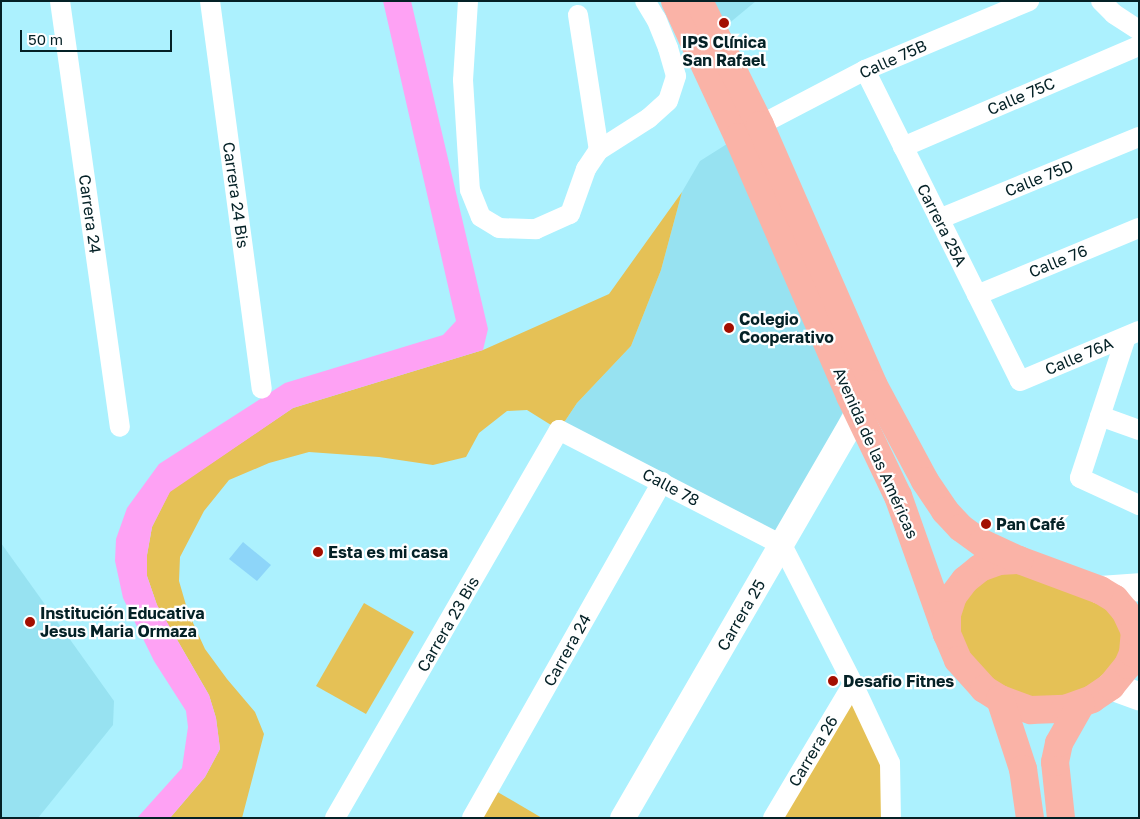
<!DOCTYPE html>
<meta charset="utf-8">
<style>
body{margin:0}
#map{position:relative;width:1140px;height:819px;overflow:hidden;background:#acf1fe;font-family:"Golos Text",sans-serif}
div>[style]{position:absolute}
[style*='--x']{left:calc(var(--x)*1px);top:calc(var(--y)*1px);width:calc(var(--w)*1px);rotate:calc(var(--a)*1deg)}
.built>*{inset:0;background:#97e2f1}
.green>*{inset:0;background:#e5c156}
.water>*{inset:0;background:#fea2f4}
.building>*{inset:0;background:#8dd5f9}
.minor>*{height:20px;margin:-10px;padding:0 10px;transform-origin:10px;border-radius:10px;background:#fff}
.tertiary>*{height:25px;margin:-12.5px;padding:0 12.5px;transform-origin:12.5px;border-radius:12.5px;background:#fff}
.secondary>*{height:28px;margin:-14px;padding:0 14px;transform-origin:14px;border-radius:14px;background:#fff}
.primary>*{height:28px;margin:-14px;padding:0 14px;transform-origin:14px;border-radius:14px;background:#fab3a7}
.dots>*{width:14px;height:14px;translate:-50% -50%;box-sizing:border-box;border:2px solid #fff;border-radius:50%}
span{translate:-50% -50%;white-space:nowrap;text-align:center;line-height:1.15;-webkit-text-stroke:4.5px #fff;paint-order:stroke}
.poi-label{font-size:16px;color:#042126;font-weight:700}
.left{translate:0 -50%;text-align:left}
.street-label{font-size:16px;color:#042126}
.frame{position:absolute;inset:0;border:2px solid #042126;pointer-events:none}
.scale{position:absolute;left:20px;top:30px;width:152px;height:22px;box-sizing:border-box;border:2px solid #042126;border-top:0;padding-left:6px;font-size:15px;line-height:18px;white-space:nowrap;color:#042126;-webkit-text-stroke:4px #fff;paint-order:stroke}
</style>
<div id="map">
<div class="built">
<i style="clip-path:polygon(708px 1px,756px 1px,721px 30px)"></i>
<i style="clip-path:polygon(738px 137px,850px 396px,782px 545px,559px 430px,577px 403px,631px 346px,661px 270px,682px 192px,700px 161px)"></i>
<i style="clip-path:polygon(1px 543px,114px 701px,113px 725px,38px 818px,1px 818px)"></i>
</div>
<div class="green">
<i style="clip-path:polygon(682px 192px,661px 270px,631px 346px,577px 403px,559px 430px,527px 410px,507px 411px,479px 433px,466px 457px,433px 465px,379px 457px,309px 452px,269px 463px,229px 480px,204px 511px,180px 557px,179px 581px,188px 612px,205px 649px,227px 679px,255px 712px,264px 734px,242px 818px,170px 818px,205px 777px,220px 749px,216px 718px,209px 695px,157px 605px,147px 576px,147px 555px,152px 527px,170px 491px,293px 408px,483px 350px,609px 294px)"></i>
<i style="clip-path:polygon(999px 561px,1100px 590px,1135px 641px,1081px 704px,984px 689px,947px 615px)"></i>
<i style="clip-path:polygon(364px 603px,414px 632px,366px 714px,316px 686px)"></i>
<i style="clip-path:polygon(853px 684px,890px 763px,891px 818px,773px 818px)"></i>
<i style="clip-path:polygon(489px 787px,542px 818px,472px 818px)"></i>
</div>
<div class="water">
<i style="clip-path:polygon(383px 1px,411px 1px,488px 329px,483px 350px,293px 408px,170px 492px,152px 527px,147px 555px,147px 576px,157px 605px,209px 695px,216px 718px,220px 749px,205px 777px,170px 818px,137px 818px,182px 768px,188px 727px,186px 711px,154px 661px,123px 598px,115px 561px,116px 539px,127px 508px,159px 464px,285px 383px,443px 335px,456px 321px)"></i>
</div>
<div class="building">
<i style="clip-path:polygon(243px 542px,271px 565px,257px 581px,229px 559px)"></i>
</div>
<div class="minor">
<i style="--x:60;--y:1;--w:430;--a:82"></i>
<i style="--x:210;--y:1;--w:391;--a:82.4"></i>
<i style="--x:468;--y:1;--w:79;--a:93.6"></i>
<i style="--x:463;--y:80;--w:110;--a:86.4"></i>
<i style="--x:470;--y:190;--w:29;--a:68"></i>
<i style="--x:481;--y:217;--w:21;--a:31"></i>
<i style="--x:499;--y:228;--w:37;--a:2"></i>
<i style="--x:536;--y:229;--w:37;--a:-24"></i>
<i style="--x:570;--y:214;--w:48;--a:-70.4"></i>
<i style="--x:586;--y:169;--w:23;--a:-56"></i>
<i style="--x:599;--y:150;--w:59;--a:-32.6"></i>
<i style="--x:649;--y:118;--w:25;--a:-42"></i>
<i style="--x:668;--y:101;--w:26;--a:-72"></i>
<i style="--x:676;--y:76;--w:29;--a:-106"></i>
<i style="--x:668;--y:48;--w:31;--a:-112"></i>
<i style="--x:656;--y:19;--w:21;--a:-121"></i>
<i style="--x:1101;--y:1;--w:18;--a:45"></i>
<i style="--x:1114;--y:14;--w:30;--a:33"></i>
<i style="--x:578;--y:15;--w:137;--a:81.2"></i>
<i style="--x:865;--y:70;--w:347;--a:63.5"></i>
<i style="--x:1020;--y:381;--w:129;--a:-22.8"></i>
<i style="--x:760;--y:125;--w:119;--a:-27.6"></i>
<i style="--x:865;--y:70;--w:178;--a:-22.8"></i>
<i style="--x:903;--y:147;--w:257;--a:-23.2"></i>
<i style="--x:939;--y:219;--w:216;--a:-22.3"></i>
<i style="--x:977;--y:295;--w:175;--a:-22.5"></i>
<i style="--x:1126;--y:337;--w:148;--a:108.1"></i>
<i style="--x:1080;--y:478;--w:65;--a:24.6"></i>
<i style="--x:1100;--y:416;--w:41;--a:19.7"></i>
<i style="--x:335;--y:818;--w:448;--a:-60"></i>
<i style="--x:559;--y:430;--w:251;--a:27.3"></i>
<i style="--x:782;--y:545;--w:156;--a:62.9"></i>
<i style="--x:853;--y:684;--w:87;--a:64.9"></i>
<i style="--x:890;--y:763;--w:55;--a:89"></i>
<i style="--x:472;--y:818;--w:386;--a:-60.5"></i>
<i style="--x:773;--y:818;--w:156;--a:-59.2"></i>
</div>
<div class="tertiary">
<i style="--x:622;--y:818;--w:470;--a:-59.9"></i>
</div>
<div class="secondary">
<i style="--x:1100;--y:590;--w:39;--a:-4"></i>
<i style="--x:1111;--y:686;--w:30;--a:20"></i>
</div>
<div class="primary">
<i style="--x:675;--y:1;--w:150;--a:65.1"></i>
<i style="--x:738;--y:137;--w:282;--a:66.6"></i>
<i style="--x:850;--y:396;--w:111;--a:64.4"></i>
<i style="--x:898;--y:496;--w:146;--a:70.5"></i>
<i style="--x:947;--y:634;--w:28;--a:67"></i>
<i style="--x:958;--y:660;--w:39;--a:48"></i>
<i style="--x:984;--y:689;--w:19;--a:32"></i>
<i style="--x:1000;--y:699;--w:33;--a:20"></i>
<i style="--x:1031;--y:710;--w:34;--a:-2"></i>
<i style="--x:1065;--y:709;--w:29;--a:-20"></i>
<i style="--x:1092;--y:699;--w:23;--a:-34"></i>
<i style="--x:1111;--y:686;--w:27;--a:-51"></i>
<i style="--x:1128;--y:665;--w:13;--a:-67"></i>
<i style="--x:1133;--y:653;--w:21;--a:-85"></i>
<i style="--x:1135;--y:632;--w:23;--a:-115"></i>
<i style="--x:1125;--y:611;--w:16;--a:-130"></i>
<i style="--x:1115;--y:599;--w:17;--a:-149"></i>
<i style="--x:1100;--y:590;--w:86;--a:-159.7"></i>
<i style="--x:1019;--y:560;--w:20;--a:177"></i>
<i style="--x:999;--y:561;--w:20;--a:160"></i>
<i style="--x:980;--y:568;--w:19;--a:141"></i>
<i style="--x:965;--y:580;--w:20;--a:127"></i>
<i style="--x:953;--y:596;--w:20;--a:108"></i>
<i style="--x:947;--y:615;--w:19;--a:90"></i>
<i style="--x:699;--y:1;--w:138;--a:63.8"></i>
<i style="--x:760;--y:125;--w:283;--a:66.4"></i>
<i style="--x:873;--y:384;--w:110;--a:61.8"></i>
<i style="--x:925;--y:481;--w:36;--a:56"></i>
<i style="--x:945;--y:511;--w:23;--a:47"></i>
<i style="--x:961;--y:528;--w:26;--a:36"></i>
<i style="--x:982;--y:543;--w:41;--a:24.7"></i>
<i style="--x:1000;--y:699;--w:74;--a:71.8"></i>
<i style="--x:1023;--y:769;--w:49;--a:81.9"></i>
<i style="--x:1061;--y:818;--w:56;--a:-96.1"></i>
<i style="--x:1055;--y:762;--w:19;--a:-78"></i>
<i style="--x:1059;--y:743;--w:45;--a:-60.6"></i>
</div>
<div class="dots">
<i style="left:724px;top:23px;background:#a30e00"></i>
<i style="left:729px;top:328px;background:#a30e00"></i>
<i style="left:986px;top:524px;background:#a30e00"></i>
<i style="left:318px;top:552px;background:#a30e00"></i>
<i style="left:30px;top:622px;background:#a30e00"></i>
<i style="left:833px;top:681px;background:#a30e00"></i>
</div>
<div class="poi-label">
<span style="left:724px;top:51px">IPS Clínica<br>San Rafael</span>
<span class="left" style="left:739px;top:328px">Colegio<br>Cooperativo</span>
<span class="left" style="left:996px;top:524px">Pan Café</span>
<span class="left" style="left:328px;top:552px">Esta es mi casa</span>
<span class="left" style="left:40px;top:622px">Institución Educativa<br>Jesus Maria Ormaza</span>
<span class="left" style="left:843px;top:681px">Desafio Fitnes</span>
</div>
<div class="street-label">
<span style="left:893px;top:59px;rotate:-24deg">Calle 75B</span>
<span style="left:1021px;top:96px;rotate:-23deg">Calle 75C</span>
<span style="left:1039px;top:178px;rotate:-22deg">Calle 75D</span>
<span style="left:236px;top:195px;rotate:82deg">Carrera 24 Bis</span>
<span style="left:90px;top:214px;rotate:82deg">Carrera 24</span>
<span style="left:942px;top:225px;rotate:63deg">Carrera 25A</span>
<span style="left:1058px;top:261px;rotate:-22deg">Calle 76</span>
<span style="left:1079px;top:356px;rotate:-23deg">Calle 76A</span>
<span style="left:876px;top:453px;rotate:66deg">Avenida de las Américas</span>
<span style="left:671px;top:487px;rotate:28deg">Calle 78</span>
<span style="left:741px;top:615px;rotate:-60deg">Carrera 25</span>
<span style="left:448px;top:624px;rotate:-60deg">Carrera 23 Bis</span>
<span style="left:567px;top:650px;rotate:-61deg">Carrera 24</span>
<span style="left:813px;top:751px;rotate:-59deg">Carrera 26</span>
</div>
<div class="frame"></div>
<div class="scale">50 m</div>
</div>
